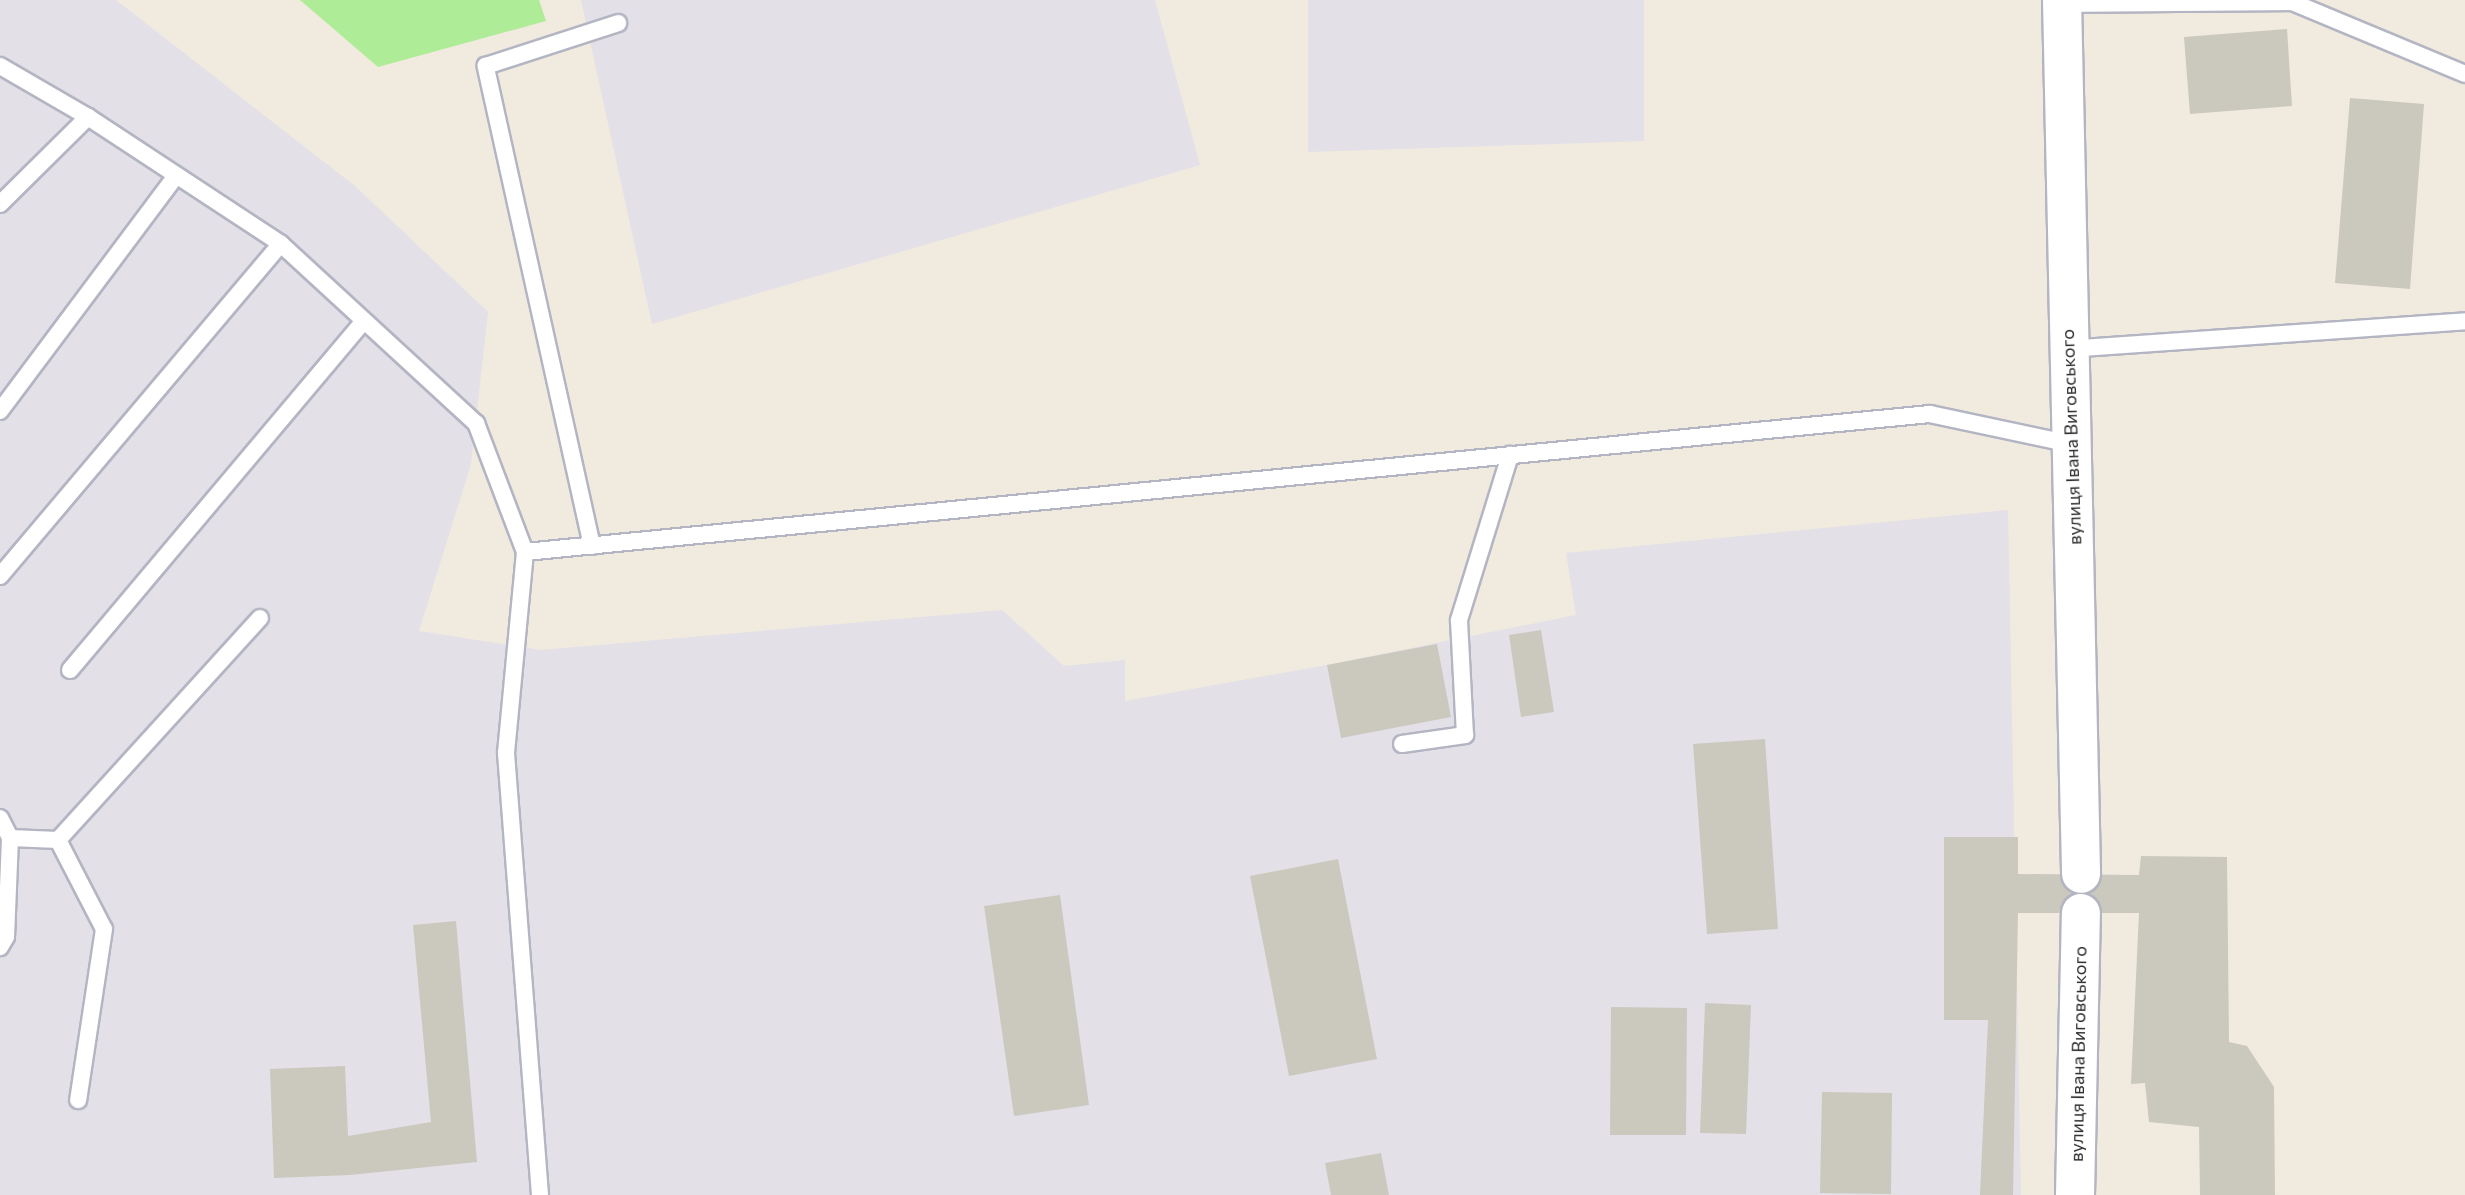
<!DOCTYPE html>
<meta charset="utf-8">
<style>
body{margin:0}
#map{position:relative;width:2465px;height:1195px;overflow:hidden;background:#f0eadf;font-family:Commissioner,sans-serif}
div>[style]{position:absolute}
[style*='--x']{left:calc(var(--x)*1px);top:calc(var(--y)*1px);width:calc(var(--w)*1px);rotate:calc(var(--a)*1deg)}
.industrial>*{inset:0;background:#e3e0e8}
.green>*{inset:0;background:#afec97}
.building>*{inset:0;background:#cbc8be}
.roads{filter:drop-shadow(2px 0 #b3b5c2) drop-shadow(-2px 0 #b3b5c2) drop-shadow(0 2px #b3b5c2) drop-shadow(0 -2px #b3b5c2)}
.lane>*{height:16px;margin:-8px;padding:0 8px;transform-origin:8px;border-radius:8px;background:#fff}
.secondary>*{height:38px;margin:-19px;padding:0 19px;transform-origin:19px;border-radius:19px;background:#fff}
span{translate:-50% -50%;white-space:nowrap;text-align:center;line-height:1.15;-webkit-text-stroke:6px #fff;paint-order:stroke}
.street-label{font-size:18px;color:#2e2e2e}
</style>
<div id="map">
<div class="industrial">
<i style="clip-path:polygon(0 0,116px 0,355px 186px,488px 312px,471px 464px,419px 631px,541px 650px,1002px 610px,1064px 666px,1125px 660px,1125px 701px,1327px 665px,1576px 615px,1566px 553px,2008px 510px,2021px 1195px,0 1195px)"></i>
<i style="clip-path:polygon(581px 0,1155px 0,1200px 165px,652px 324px)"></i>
<i style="clip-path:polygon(1308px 0,1644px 0,1644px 141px,1308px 152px)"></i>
</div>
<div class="green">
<i style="clip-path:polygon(300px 0,539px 0,546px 21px,378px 67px)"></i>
</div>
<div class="building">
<i style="clip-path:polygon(2287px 29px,2292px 106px,2190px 114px,2184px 37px)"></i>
<i style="clip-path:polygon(2350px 98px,2424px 104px,2410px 289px,2335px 283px)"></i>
<i style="clip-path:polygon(1541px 630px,1554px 712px,1521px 717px,1509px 635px)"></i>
<i style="clip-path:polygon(1437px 644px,1451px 717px,1341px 738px,1327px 665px)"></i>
<i style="clip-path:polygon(1765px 739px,1778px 929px,1707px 934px,1693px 744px)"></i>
<i style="clip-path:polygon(1944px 837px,2018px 837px,2018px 874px,2139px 875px,2141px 856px,2227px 857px,2229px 1042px,2247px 1046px,2274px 1087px,2275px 1195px,2200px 1195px,2199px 1127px,2149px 1122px,2145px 1083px,2131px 1084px,2139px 913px,2018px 913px,2013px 1195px,1980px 1195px,1988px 1020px,1944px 1020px)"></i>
<i style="clip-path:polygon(1338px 859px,1377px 1059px,1289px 1076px,1250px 876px)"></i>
<i style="clip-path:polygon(1060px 895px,1089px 1105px,1014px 1116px,984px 906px)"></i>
<i style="clip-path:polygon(456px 921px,477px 1162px,350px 1175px,274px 1178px,270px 1069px,345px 1066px,348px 1136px,431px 1122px,413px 925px)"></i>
<i style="clip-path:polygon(1705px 1003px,1751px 1005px,1746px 1134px,1700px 1133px)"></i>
<i style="clip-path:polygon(1611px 1007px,1687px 1008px,1686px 1135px,1610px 1135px)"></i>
<i style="clip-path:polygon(1822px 1092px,1892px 1093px,1891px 1194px,1820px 1193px)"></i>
<i style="clip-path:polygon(1381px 1153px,1389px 1195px,1331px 1195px,1325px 1163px)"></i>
</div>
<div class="roads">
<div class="lane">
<i style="--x:2062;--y:4;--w:230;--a:-0.5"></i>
<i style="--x:2292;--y:2;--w:187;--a:22.6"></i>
<i style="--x:0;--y:66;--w:102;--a:30.1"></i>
<i style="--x:88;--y:117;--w:231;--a:33.3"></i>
<i style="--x:281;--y:244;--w:265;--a:42.6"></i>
<i style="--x:476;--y:423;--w:138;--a:69.2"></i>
<i style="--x:525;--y:552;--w:202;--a:95.4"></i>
<i style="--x:506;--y:753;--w:443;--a:85.6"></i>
<i style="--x:0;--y:204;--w:124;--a:-44.7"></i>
<i style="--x:2068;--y:349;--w:398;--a:-4"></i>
<i style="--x:0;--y:411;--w:294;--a:-53.2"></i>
<i style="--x:592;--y:546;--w:492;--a:-102.5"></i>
<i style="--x:486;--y:66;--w:139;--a:-18"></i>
<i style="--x:525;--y:552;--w:1412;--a:-5.61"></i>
<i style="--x:1930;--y:414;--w:144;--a:12"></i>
<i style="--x:0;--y:576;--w:435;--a:-49.8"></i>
<i style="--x:70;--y:670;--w:456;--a:-49.9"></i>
<i style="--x:1402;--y:744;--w:64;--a:-8.1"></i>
<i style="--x:1465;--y:735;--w:115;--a:-93"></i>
<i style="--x:1459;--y:620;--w:173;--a:-72.8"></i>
<i style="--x:0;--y:818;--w:22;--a:63"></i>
<i style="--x:10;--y:838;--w:99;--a:92.3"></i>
<i style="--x:6;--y:937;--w:12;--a:121"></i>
<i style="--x:10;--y:838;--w:48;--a:2.4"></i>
<i style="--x:58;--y:840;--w:100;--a:62.7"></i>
<i style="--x:104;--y:929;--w:173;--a:98.6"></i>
<i style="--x:58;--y:840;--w:300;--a:-47.7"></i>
</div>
<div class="secondary">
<i style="--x:2062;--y:0;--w:874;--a:88.75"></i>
<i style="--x:2075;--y:1195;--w:282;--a:-88.8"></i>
</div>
</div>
<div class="street-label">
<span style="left:2071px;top:437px;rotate:-92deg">вулиця Івана Виговського</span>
<span style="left:2078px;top:1054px;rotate:-89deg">вулиця Івана Виговського</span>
</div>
</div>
